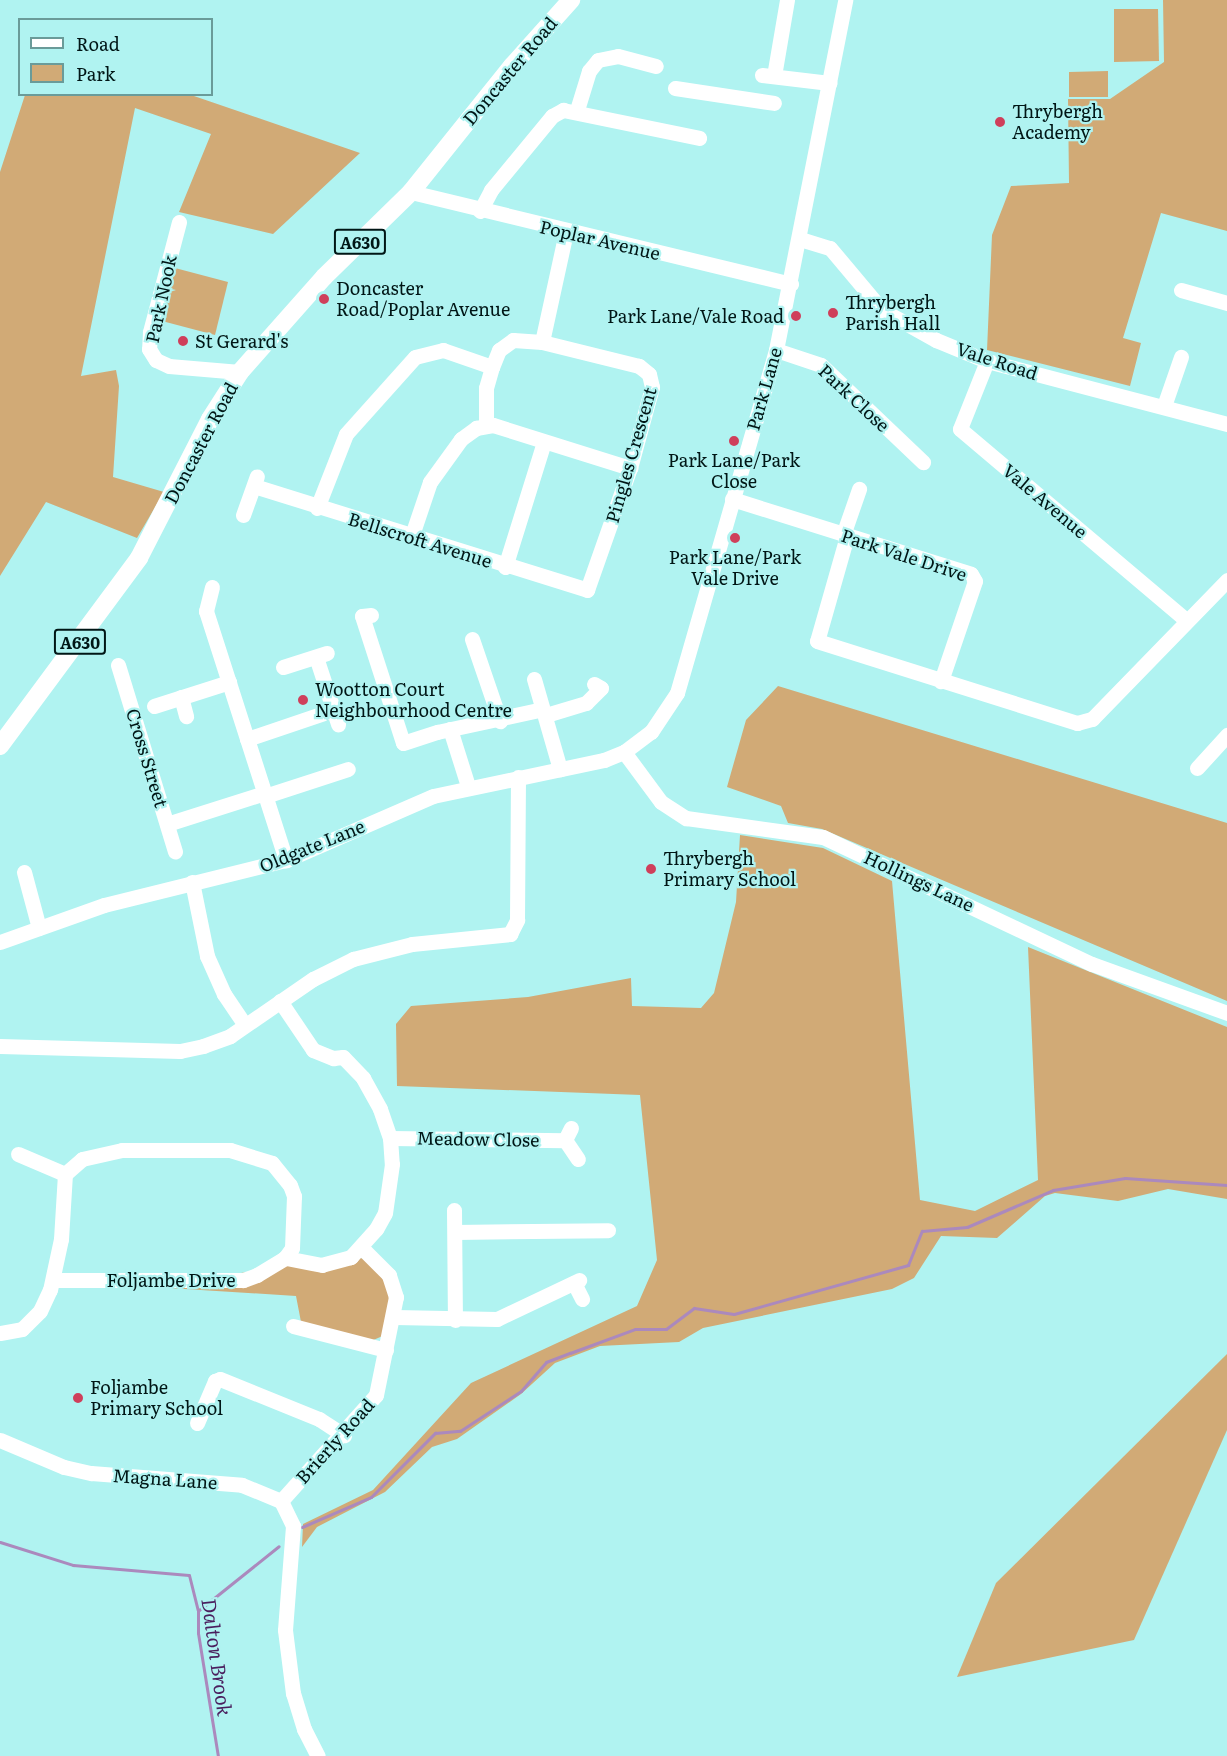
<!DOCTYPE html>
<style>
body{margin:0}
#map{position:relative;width:1227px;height:1756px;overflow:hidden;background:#b0f3f1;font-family:Literata,serif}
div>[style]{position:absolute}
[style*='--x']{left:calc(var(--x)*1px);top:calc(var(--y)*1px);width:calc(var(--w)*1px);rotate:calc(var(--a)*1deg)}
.green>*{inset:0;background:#d1aa76}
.stream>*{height:3px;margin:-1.5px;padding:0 1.5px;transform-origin:1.5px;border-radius:1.5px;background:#ab89bd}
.minor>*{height:15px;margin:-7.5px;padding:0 7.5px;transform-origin:7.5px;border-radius:7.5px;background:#fff}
.major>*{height:18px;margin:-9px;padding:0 9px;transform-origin:9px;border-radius:9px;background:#fff}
.dots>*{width:16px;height:16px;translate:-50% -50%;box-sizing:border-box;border:3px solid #b0f3f1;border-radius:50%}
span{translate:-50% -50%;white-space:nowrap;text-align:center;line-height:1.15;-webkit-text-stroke:4.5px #b0f3f1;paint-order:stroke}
.shield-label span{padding:2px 4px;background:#b0f3f1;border:2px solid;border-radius:4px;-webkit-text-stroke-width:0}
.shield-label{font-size:16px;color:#001616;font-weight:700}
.street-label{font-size:18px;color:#001616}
.poi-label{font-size:18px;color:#001616}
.left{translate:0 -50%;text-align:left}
.right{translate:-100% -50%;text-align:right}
.water-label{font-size:20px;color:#4a1f5e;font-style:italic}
.legend{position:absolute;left:18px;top:18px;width:195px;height:78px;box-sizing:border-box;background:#b0f3f1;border:2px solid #6a9b99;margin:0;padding:8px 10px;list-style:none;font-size:18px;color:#001616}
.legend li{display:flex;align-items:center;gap:12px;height:30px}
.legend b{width:30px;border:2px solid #6a9b99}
</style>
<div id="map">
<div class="green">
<i style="clip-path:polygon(1163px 0,1227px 0,1227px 231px,1161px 213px,1123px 338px,1141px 343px,1130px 386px,987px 350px,992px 235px,1011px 186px,1069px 183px,1068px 99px,1110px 99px,1164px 62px)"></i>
<i style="clip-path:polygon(1158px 9px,1159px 61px,1114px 62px,1114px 9px)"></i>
<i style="clip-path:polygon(1108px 71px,1108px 97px,1069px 97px,1069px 72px)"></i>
<i style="clip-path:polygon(25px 95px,191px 95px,360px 153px,273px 234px,179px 212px,211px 134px,135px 108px,81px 376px,116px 370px,119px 386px,113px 477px,164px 492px,137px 538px,46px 502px,0 576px,0 172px)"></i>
<i style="clip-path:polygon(175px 268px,228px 282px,215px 335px,162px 321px)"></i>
<i style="clip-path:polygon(778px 686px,1227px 823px,1227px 1001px,822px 829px,788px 823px,781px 806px,727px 787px,746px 720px)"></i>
<i style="clip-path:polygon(740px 835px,823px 848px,892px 881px,920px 1200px,975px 1211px,1038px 1180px,1028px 947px,1227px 1027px,1227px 1199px,1168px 1189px,1118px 1201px,1055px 1193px,1045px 1196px,997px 1238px,941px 1236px,914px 1278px,892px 1289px,703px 1328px,679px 1342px,600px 1346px,555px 1363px,521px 1394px,457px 1439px,432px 1447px,385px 1492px,317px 1527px,302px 1547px,303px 1524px,373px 1490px,471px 1383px,637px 1306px,657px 1260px,640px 1095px,397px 1086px,396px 1024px,411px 1006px,528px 997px,631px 978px,632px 1006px,701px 1008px,714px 993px,736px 902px)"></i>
<i style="clip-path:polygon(360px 1258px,367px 1259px,391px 1289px,385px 1335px,371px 1341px,301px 1322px,296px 1296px,169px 1288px,169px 1285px,290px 1265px)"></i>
<i style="clip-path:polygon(1227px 1354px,1227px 1430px,1134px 1640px,957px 1677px,996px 1583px)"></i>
</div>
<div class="stream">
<i style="--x:302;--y:1527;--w:75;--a:-23.5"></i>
<i style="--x:371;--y:1497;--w:91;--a:-45"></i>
<i style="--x:435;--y:1433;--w:25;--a:-5"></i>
<i style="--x:460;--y:1431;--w:73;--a:-33.3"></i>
<i style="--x:521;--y:1391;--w:38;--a:-49"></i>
<i style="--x:546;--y:1362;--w:26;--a:-21"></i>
<i style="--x:570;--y:1353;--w:69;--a:-20.3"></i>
<i style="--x:635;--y:1329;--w:31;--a:0"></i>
<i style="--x:666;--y:1329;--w:35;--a:-37"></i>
<i style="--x:694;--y:1308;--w:40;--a:8.5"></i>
<i style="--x:734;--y:1314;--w:181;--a:-15.7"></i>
<i style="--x:908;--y:1265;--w:37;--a:-68"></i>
<i style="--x:922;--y:1231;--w:45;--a:-5.1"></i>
<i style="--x:967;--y:1227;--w:94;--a:-23.3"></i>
<i style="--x:1053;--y:1190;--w:73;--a:-9.5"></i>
<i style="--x:1125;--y:1178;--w:102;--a:3.9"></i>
<i style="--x:0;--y:1542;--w:77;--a:17.5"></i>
<i style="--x:73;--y:1565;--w:116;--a:4.9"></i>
<i style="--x:189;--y:1575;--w:36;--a:76"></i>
<i style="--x:198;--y:1610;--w:23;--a:90"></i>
<i style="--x:198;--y:1633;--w:125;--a:80.8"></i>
<i style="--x:199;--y:1610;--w:102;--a:-38.7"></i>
</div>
<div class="minor">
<i style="--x:762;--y:75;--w:68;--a:6.7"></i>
<i style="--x:774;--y:76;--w:77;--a:-80.3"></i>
<i style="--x:675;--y:88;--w:100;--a:8.6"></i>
<i style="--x:577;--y:110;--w:41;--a:-72.9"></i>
<i style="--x:589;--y:71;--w:14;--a:-51"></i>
<i style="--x:598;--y:60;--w:20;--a:-11"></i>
<i style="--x:618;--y:56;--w:39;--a:15"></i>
<i style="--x:411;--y:192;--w:391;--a:13.6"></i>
<i style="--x:480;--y:211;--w:24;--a:-62"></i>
<i style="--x:491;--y:190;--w:96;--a:-50.5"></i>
<i style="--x:552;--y:116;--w:13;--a:-29"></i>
<i style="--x:563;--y:110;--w:139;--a:11.6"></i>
<i style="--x:179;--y:222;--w:114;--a:104.8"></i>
<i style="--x:150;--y:332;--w:17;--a:93"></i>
<i style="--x:149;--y:349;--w:13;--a:58"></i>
<i style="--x:156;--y:360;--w:14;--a:25"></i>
<i style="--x:169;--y:366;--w:71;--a:4.8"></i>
<i style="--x:800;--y:239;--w:31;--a:17"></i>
<i style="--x:830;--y:248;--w:81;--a:50"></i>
<i style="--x:882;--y:310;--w:62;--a:29.1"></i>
<i style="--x:936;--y:340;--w:55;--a:22.4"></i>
<i style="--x:987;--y:361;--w:248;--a:14.7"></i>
<i style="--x:1181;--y:290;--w:48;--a:15.8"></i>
<i style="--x:542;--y:342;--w:113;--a:-77.7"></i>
<i style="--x:776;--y:350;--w:47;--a:18.4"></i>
<i style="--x:821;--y:365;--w:141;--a:43.6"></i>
<i style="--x:987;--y:361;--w:73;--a:111.7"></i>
<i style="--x:960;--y:429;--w:297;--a:40.2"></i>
<i style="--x:1164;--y:406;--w:52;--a:-70.9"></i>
<i style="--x:254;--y:486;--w:349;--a:17.3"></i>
<i style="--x:587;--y:590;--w:129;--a:-70.6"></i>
<i style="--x:630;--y:468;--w:84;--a:-74.8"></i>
<i style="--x:652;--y:387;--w:13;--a:-103"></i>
<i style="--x:649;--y:374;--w:13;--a:-141"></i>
<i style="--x:639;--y:366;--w:100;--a:-166.1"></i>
<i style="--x:542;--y:342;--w:29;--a:-176"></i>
<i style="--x:513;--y:340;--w:17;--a:144"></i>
<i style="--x:499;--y:350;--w:18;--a:112"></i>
<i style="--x:492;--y:367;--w:22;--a:106"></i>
<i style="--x:486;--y:388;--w:37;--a:90"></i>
<i style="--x:732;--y:499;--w:250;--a:17.4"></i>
<i style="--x:971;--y:574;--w:8;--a:60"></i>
<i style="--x:975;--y:581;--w:106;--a:108.8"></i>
<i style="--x:317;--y:508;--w:79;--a:-68.6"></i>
<i style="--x:346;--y:434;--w:103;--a:-48.1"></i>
<i style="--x:415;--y:357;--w:29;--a:-14"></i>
<i style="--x:443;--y:350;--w:52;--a:19.1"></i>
<i style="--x:243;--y:515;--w:41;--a:-70.3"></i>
<i style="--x:843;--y:535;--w:49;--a:-70.8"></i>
<i style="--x:847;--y:536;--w:109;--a:105.9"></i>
<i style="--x:817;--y:641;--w:273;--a:17.5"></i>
<i style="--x:1077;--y:723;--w:16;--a:-15"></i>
<i style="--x:1092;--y:719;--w:194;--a:-45.8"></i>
<i style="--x:411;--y:538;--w:59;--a:-71.3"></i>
<i style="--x:430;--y:482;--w:53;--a:-54.2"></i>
<i style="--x:461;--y:439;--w:19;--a:-36"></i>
<i style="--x:476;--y:428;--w:17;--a:-10"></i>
<i style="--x:493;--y:425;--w:144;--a:17.4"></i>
<i style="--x:505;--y:567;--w:131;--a:-72.7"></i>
<i style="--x:212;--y:587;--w:25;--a:104"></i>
<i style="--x:206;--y:611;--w:262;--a:72.2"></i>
<i style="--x:371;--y:615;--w:9;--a:174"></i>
<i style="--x:362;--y:616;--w:133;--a:72.1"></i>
<i style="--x:403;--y:743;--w:36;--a:-18"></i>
<i style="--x:437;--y:732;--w:108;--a:-12.2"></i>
<i style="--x:472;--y:639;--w:87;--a:71.1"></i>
<i style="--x:316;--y:657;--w:71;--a:71.8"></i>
<i style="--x:118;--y:665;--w:195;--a:73"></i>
<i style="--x:283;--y:667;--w:46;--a:-17.7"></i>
<i style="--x:534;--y:679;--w:94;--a:73.9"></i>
<i style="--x:181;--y:697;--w:20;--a:75"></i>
<i style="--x:154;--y:706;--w:79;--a:-17.7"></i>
<i style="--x:546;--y:715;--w:42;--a:-16.7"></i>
<i style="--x:586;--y:703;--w:21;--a:-45"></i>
<i style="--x:601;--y:688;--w:8;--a:-150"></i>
<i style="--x:450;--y:729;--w:60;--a:72.5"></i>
<i style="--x:247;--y:739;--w:91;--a:-18.6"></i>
<i style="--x:624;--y:752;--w:62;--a:53.5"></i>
<i style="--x:661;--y:802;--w:30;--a:33"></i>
<i style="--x:686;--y:818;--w:138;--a:7.9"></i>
<i style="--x:823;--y:837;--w:297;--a:25.3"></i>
<i style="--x:1092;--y:964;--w:144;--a:19.9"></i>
<i style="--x:1197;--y:768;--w:45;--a:-47.7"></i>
<i style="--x:265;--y:796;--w:87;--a:-18"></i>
<i style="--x:167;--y:824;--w:103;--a:-17.6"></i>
<i style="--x:24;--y:872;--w:58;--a:75"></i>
<i style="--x:192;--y:882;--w:76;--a:78.5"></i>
<i style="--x:207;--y:956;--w:42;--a:65.9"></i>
<i style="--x:224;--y:994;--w:37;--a:56"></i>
<i style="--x:0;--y:942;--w:110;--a:-19.6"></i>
<i style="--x:104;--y:905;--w:187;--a:-13.9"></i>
<i style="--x:286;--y:860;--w:160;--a:-23.5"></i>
<i style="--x:433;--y:796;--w:175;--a:-11.9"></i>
<i style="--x:604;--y:760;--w:22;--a:-22"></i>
<i style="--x:624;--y:752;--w:34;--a:-37"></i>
<i style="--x:651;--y:732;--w:47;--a:-56.3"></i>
<i style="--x:677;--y:693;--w:357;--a:-73.9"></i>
<i style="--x:776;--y:350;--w:357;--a:-78.8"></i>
<i style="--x:280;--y:1001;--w:59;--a:56"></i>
<i style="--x:313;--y:1050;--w:22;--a:22"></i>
<i style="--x:333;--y:1058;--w:10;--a:-6"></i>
<i style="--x:343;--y:1057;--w:29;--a:46"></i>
<i style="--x:363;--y:1078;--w:35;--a:61"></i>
<i style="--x:380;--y:1109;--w:31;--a:71"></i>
<i style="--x:390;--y:1138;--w:26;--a:86"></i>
<i style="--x:392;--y:1164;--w:49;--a:98.1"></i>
<i style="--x:385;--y:1213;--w:18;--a:119"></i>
<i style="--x:376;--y:1229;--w:38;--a:132"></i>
<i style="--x:351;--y:1257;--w:30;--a:165"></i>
<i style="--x:322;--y:1265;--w:38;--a:-169"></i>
<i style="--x:0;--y:1046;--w:180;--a:1.6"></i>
<i style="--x:180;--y:1051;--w:24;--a:-12"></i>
<i style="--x:203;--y:1046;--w:29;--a:-20"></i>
<i style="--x:230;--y:1036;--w:101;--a:-34.5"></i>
<i style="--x:313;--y:979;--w:45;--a:-26.6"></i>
<i style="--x:353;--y:959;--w:61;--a:-14.3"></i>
<i style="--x:412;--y:944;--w:99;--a:-5.8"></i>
<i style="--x:510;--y:934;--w:16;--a:-63"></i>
<i style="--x:517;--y:920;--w:143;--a:-89.6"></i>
<i style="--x:571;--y:1128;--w:13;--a:117"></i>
<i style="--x:565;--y:1140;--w:23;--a:56"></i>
<i style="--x:390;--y:1138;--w:175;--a:0.7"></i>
<i style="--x:18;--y:1154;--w:51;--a:23.1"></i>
<i style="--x:454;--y:1210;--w:110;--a:89.5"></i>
<i style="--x:455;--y:1232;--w:153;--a:-0.7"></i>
<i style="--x:574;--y:1283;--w:18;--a:63"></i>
<i style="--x:394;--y:1317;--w:103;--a:1.1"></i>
<i style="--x:497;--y:1319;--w:91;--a:-25.4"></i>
<i style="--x:293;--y:1326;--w:96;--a:14.5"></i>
<i style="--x:0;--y:1333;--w:22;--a:-10"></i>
<i style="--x:22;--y:1329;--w:25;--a:-45"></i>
<i style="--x:40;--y:1311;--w:23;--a:-65"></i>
<i style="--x:50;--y:1290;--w:52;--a:-77.8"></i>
<i style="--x:61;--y:1239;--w:65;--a:-86.5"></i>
<i style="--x:65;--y:1174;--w:23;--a:-41"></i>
<i style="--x:82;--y:1159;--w:41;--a:-12.7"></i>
<i style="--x:122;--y:1150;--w:108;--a:0"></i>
<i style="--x:230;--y:1150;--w:44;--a:17.2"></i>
<i style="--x:272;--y:1163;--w:28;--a:51"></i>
<i style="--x:290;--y:1185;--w:12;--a:70"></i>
<i style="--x:294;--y:1196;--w:52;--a:92.2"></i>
<i style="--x:292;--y:1248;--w:12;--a:125"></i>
<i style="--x:285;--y:1258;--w:33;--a:149"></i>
<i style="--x:257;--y:1275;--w:15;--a:160"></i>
<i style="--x:243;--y:1280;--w:189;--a:180"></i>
<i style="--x:197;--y:1423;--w:46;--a:-66.8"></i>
<i style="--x:215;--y:1381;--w:5;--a:-22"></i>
<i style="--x:220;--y:1379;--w:107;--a:22"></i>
<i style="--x:319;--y:1419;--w:30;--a:33"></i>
<i style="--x:0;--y:1440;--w:69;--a:22.9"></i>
<i style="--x:64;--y:1467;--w:28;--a:13"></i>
<i style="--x:91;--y:1473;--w:151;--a:4.5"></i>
<i style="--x:242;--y:1485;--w:42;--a:22.3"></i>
<i style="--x:281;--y:1501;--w:28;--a:64"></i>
<i style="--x:293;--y:1526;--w:104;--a:94.4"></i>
<i style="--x:285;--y:1630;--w:64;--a:82.8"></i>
<i style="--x:293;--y:1693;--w:38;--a:73"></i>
<i style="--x:304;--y:1729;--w:30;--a:63"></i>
<i style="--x:281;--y:1501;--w:142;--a:-48.1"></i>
<i style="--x:376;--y:1395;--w:100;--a:-78.5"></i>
<i style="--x:396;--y:1297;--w:23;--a:-108"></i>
<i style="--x:389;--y:1275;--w:40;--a:-135"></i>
</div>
<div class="major">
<i style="--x:0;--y:746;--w:234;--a:-53.5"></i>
<i style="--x:139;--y:558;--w:156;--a:-62.9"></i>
<i style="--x:210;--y:419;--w:56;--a:-57.4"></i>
<i style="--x:240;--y:372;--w:127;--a:-48.5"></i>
<i style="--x:324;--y:277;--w:122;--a:-44.3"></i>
<i style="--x:411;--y:192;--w:161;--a:-51.3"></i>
<i style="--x:512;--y:66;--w:89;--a:-48.2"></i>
</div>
<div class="dots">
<i style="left:1000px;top:122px;background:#cf3f5b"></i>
<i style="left:324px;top:299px;background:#cf3f5b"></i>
<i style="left:833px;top:313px;background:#cf3f5b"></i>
<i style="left:796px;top:316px;background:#cf3f5b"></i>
<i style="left:183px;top:341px;background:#cf3f5b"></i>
<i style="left:734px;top:441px;background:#cf3f5b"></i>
<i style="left:735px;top:538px;background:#cf3f5b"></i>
<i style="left:303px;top:700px;background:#cf3f5b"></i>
<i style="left:651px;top:869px;background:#cf3f5b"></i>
<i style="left:78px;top:1398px;background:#cf3f5b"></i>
</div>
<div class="shield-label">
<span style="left:360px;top:242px">A630</span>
<span style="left:80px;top:642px">A630</span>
</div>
<div class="street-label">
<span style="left:510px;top:71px;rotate:-50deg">Doncaster Road</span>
<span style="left:600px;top:240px;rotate:13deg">Poplar Avenue</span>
<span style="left:161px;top:299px;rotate:-78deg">Park Nook</span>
<span style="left:997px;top:361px;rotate:18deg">Vale Road</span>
<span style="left:764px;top:389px;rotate:-74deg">Park Lane</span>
<span style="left:854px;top:398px;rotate:43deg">Park Close</span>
<span style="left:201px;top:443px;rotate:-62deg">Doncaster Road</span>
<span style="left:631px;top:455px;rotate:-74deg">Pingles Crescent</span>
<span style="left:1045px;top:501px;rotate:40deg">Vale Avenue</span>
<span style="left:420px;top:540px;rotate:17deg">Bellscroft Avenue</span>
<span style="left:904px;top:555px;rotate:18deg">Park Vale Drive</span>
<span style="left:147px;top:758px;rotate:73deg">Cross Street</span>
<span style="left:312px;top:846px;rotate:-22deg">Oldgate Lane</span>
<span style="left:919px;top:881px;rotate:25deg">Hollings Lane</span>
<span style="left:478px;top:1139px;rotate:1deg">Meadow Close</span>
<span style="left:171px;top:1280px">Foljambe Drive</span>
<span style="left:335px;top:1441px;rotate:-48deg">Brierly Road</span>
<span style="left:165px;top:1479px;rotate:4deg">Magna Lane</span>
</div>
<div class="poi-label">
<span class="left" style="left:1012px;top:122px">Thrybergh<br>Academy</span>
<span class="left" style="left:336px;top:299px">Doncaster<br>Road/Poplar Avenue</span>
<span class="left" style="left:845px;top:313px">Thrybergh<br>Parish Hall</span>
<span class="right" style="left:784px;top:316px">Park Lane/Vale Road</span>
<span class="left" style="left:195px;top:341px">St Gerard's</span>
<span style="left:734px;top:471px">Park Lane/Park<br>Close</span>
<span style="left:735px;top:568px">Park Lane/Park<br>Vale Drive</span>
<span class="left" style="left:315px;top:700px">Wootton Court<br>Neighbourhood Centre</span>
<span class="left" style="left:663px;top:869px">Thrybergh<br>Primary School</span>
<span class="left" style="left:90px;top:1398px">Foljambe<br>Primary School</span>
</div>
<div class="water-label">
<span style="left:218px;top:1657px;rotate:82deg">Dalton Brook</span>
</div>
<ul class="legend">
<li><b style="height:8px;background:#fff"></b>Road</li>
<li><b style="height:16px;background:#d1aa76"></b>Park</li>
</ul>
</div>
